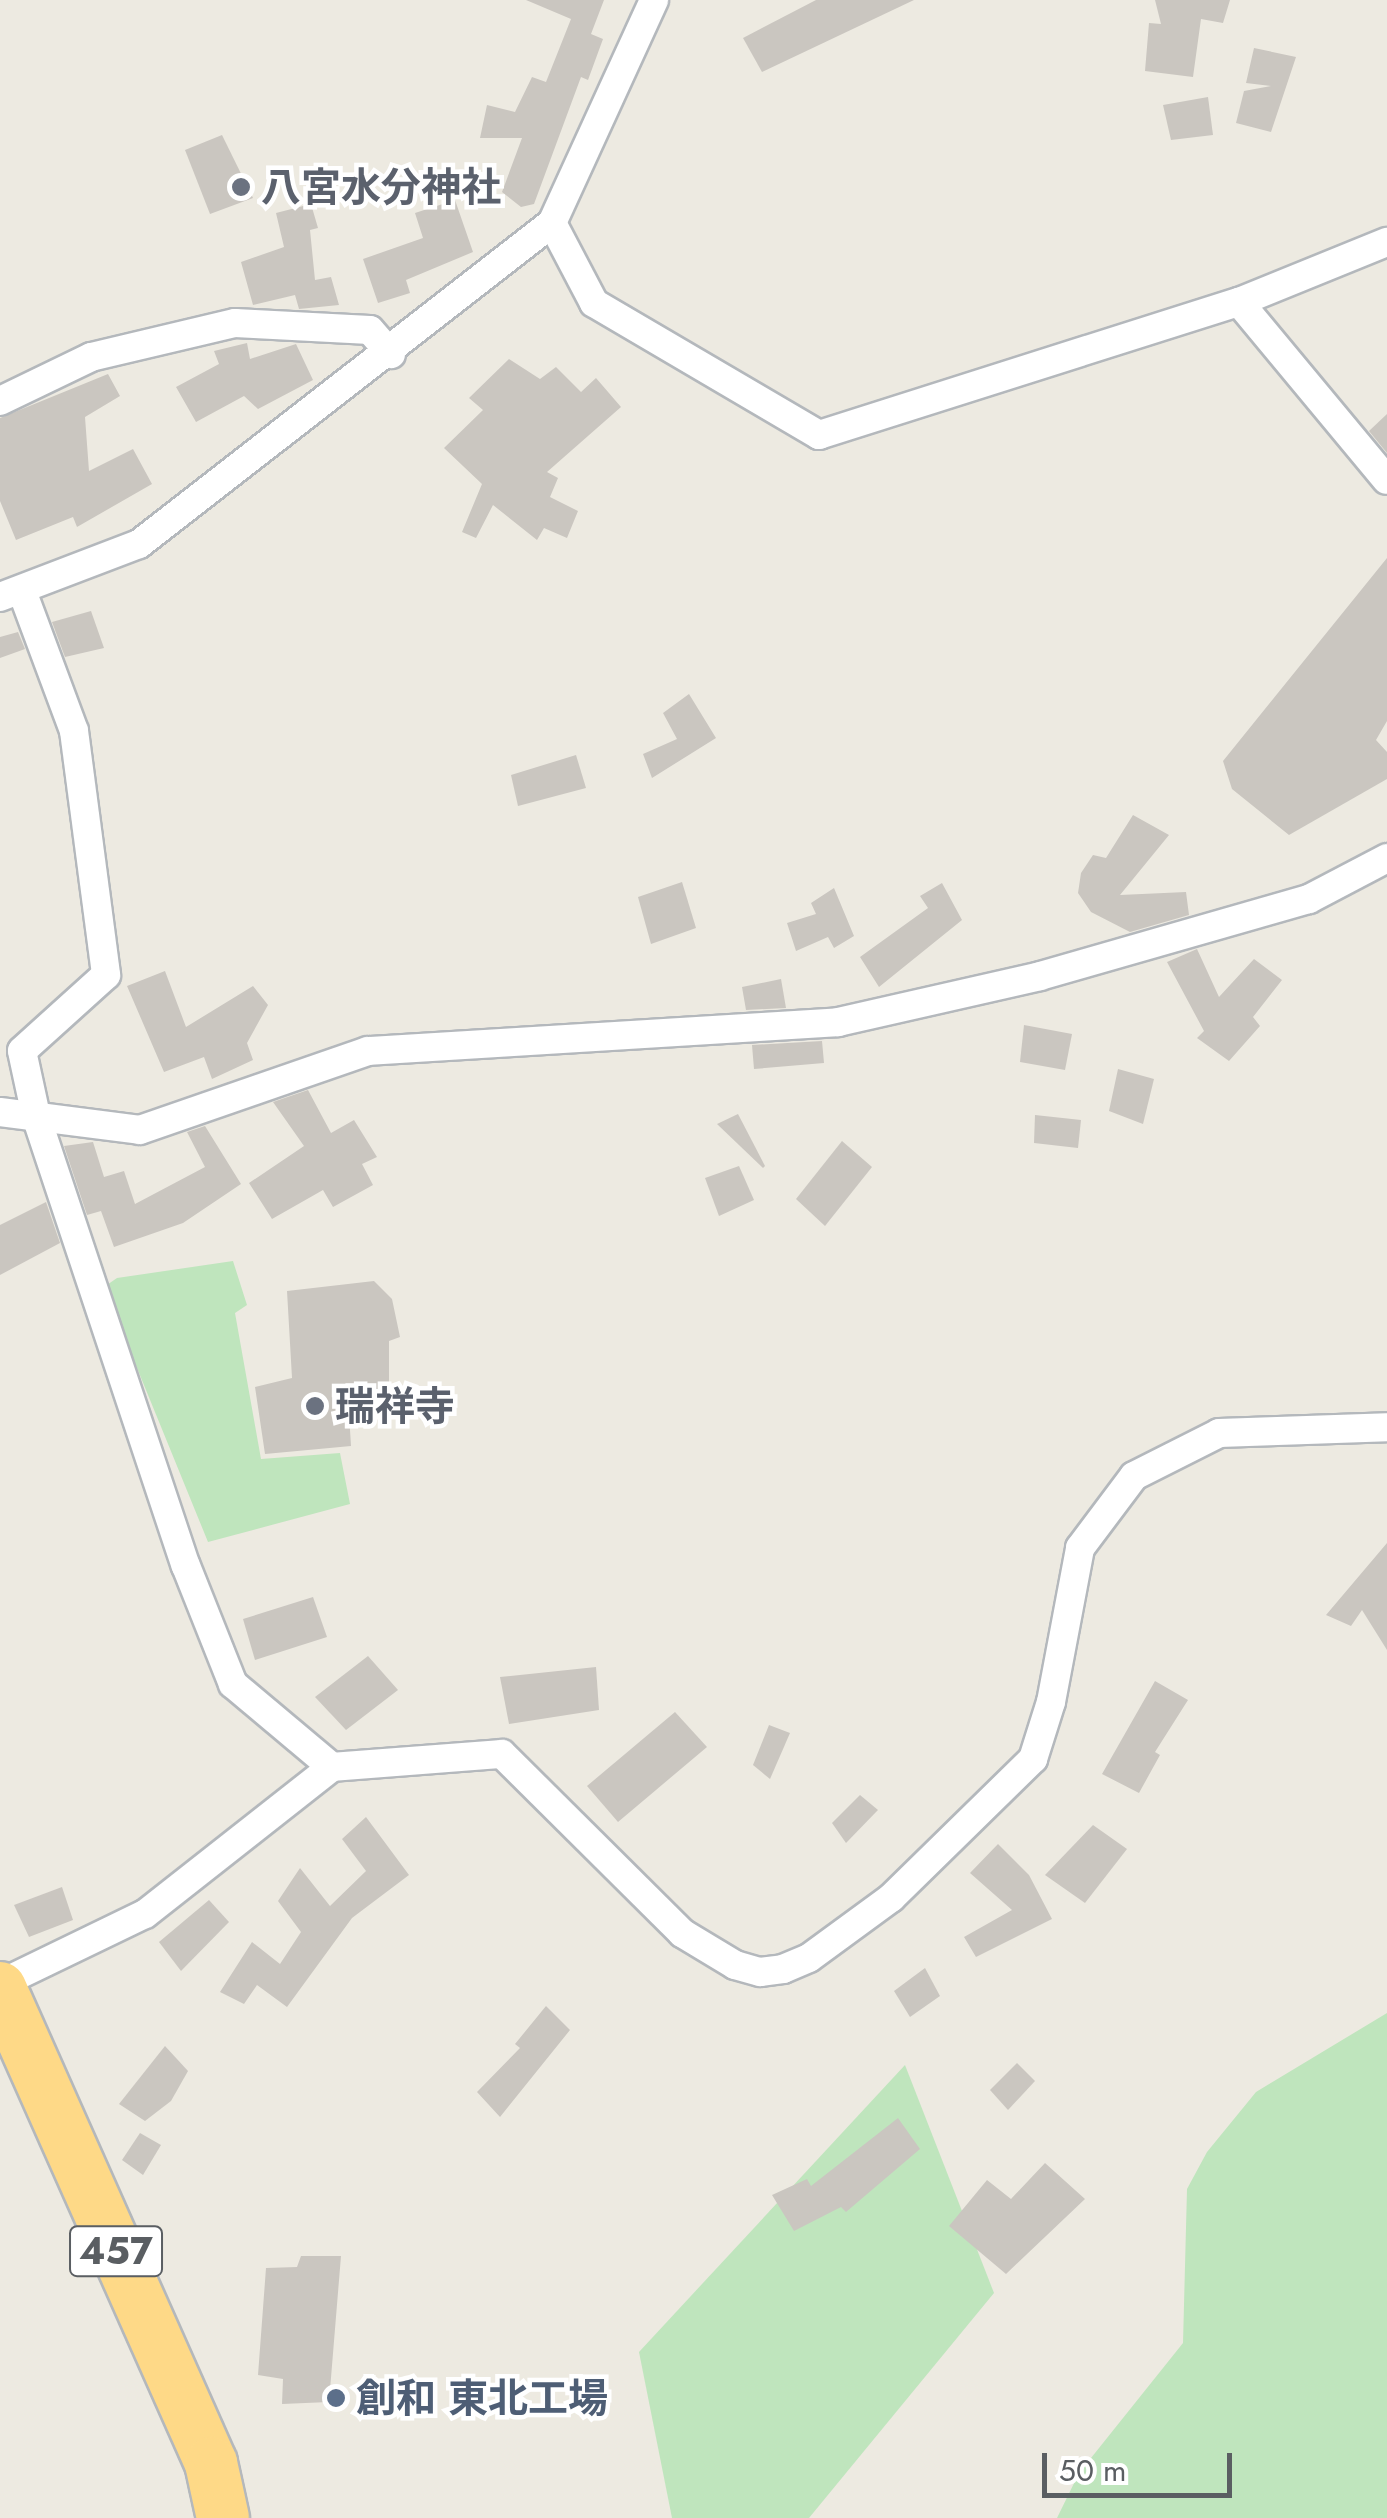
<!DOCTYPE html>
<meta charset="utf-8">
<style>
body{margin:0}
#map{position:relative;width:1387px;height:2518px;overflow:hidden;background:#edeae1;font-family:Jost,"Noto Sans JP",sans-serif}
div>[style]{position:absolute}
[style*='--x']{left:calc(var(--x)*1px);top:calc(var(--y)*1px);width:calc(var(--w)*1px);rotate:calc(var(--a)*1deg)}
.green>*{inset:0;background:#bfe5bd}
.building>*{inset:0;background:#cac6c0}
.roads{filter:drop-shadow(2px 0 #b4b8bc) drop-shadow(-2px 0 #b4b8bc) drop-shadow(0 2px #b4b8bc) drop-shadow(0 -2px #b4b8bc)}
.street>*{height:28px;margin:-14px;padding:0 14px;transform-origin:14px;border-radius:14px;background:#fff}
.highway>*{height:52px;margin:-26px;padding:0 26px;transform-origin:26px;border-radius:26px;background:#fed987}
.dots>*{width:28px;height:28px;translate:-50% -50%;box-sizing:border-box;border:5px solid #fff;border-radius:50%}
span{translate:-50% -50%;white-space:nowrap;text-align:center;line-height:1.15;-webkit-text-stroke:9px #fff;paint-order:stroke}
.shield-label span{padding:2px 8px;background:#fff;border:2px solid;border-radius:8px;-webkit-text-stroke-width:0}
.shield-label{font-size:38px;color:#5a5e62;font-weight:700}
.worship-label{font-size:40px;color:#5b616d;font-weight:700}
.left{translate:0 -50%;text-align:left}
.service-label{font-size:40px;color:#4e5e75;font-weight:700}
.scale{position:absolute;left:1042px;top:2453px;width:190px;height:45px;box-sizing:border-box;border:5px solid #5a5e62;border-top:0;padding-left:12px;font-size:30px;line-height:35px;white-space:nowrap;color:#5a5e62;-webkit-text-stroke:8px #fff;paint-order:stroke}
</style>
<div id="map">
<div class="green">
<i style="clip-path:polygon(233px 1261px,247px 1305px,235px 1313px,261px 1459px,340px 1453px,350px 1504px,208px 1542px,104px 1287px,117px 1278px)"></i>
<i style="clip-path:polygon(1387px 2013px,1387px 2518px,1057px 2518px,1079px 2473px,1183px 2343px,1187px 2189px,1207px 2152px,1256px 2092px)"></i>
<i style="clip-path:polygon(905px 2065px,994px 2293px,809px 2518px,672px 2518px,639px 2352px)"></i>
</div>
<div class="building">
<i style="clip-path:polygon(526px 0,604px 0,591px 34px,603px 39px,588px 80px,581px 77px,534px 204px,521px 207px,502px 192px,522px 138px,480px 138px,487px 105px,515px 112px,532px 77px,546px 82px,571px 19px)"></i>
<i style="clip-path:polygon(816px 0,914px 0,762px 72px,743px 38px)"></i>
<i style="clip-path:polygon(1155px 0,1230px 0,1223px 23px,1201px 19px,1193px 77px,1145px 71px,1149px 23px,1161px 24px)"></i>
<i style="clip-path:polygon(1254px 48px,1296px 57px,1271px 132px,1236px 123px,1244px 91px,1271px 86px,1246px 83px)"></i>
<i style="clip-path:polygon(1208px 97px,1213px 135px,1171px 140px,1163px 105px)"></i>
<i style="clip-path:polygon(222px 135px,253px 198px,210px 214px,185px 150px)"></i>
<i style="clip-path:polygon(455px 200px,473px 252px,406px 280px,410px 293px,378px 303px,363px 259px,423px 238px,415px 213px)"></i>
<i style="clip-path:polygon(311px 204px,318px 228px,310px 230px,315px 280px,331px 277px,339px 305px,299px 309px,295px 295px,253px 305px,241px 262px,284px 247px,276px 213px)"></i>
<i style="clip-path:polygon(247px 343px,250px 359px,296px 344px,313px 380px,258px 409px,244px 396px,196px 422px,176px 387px,219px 364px,214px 351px)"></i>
<i style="clip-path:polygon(509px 359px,540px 379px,556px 367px,581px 392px,596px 378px,621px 407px,547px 472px,558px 478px,550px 497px,578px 511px,567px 538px,544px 528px,537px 540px,493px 505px,476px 538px,462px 532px,482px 484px,444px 448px,483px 410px,469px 398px)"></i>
<i style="clip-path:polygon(108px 374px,120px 396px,85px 417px,89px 471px,133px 449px,152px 484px,77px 527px,73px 517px,16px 540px,0 501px,0 418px)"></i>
<i style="clip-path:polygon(1387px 414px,1387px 453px,1369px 431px)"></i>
<i style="clip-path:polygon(1387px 558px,1387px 721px,1376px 740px,1387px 752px,1387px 779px,1289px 835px,1232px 789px,1223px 761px)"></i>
<i style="clip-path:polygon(91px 611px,104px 648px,65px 657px,52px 622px)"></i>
<i style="clip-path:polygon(18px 632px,25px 649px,0 658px,0 637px)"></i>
<i style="clip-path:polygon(689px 694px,716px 738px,652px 778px,643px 754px,677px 739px,663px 713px)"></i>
<i style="clip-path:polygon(576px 755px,586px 788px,518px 806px,511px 775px)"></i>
<i style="clip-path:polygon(1133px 815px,1169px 835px,1120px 895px,1186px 892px,1189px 915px,1130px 932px,1091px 912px,1078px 893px,1081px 873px,1093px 855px,1106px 858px)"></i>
<i style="clip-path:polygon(682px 882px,696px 928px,651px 944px,638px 897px)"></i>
<i style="clip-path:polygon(942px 883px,962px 920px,879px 987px,860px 957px,928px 908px,920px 896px)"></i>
<i style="clip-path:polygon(834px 888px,854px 936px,834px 948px,828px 937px,796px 951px,787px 923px,816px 914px,811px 903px)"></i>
<i style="clip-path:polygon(1197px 949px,1219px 997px,1254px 959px,1282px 980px,1253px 1017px,1260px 1026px,1229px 1061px,1197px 1038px,1204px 1031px,1167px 962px)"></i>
<i style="clip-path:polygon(165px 971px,186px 1027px,253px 986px,268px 1005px,247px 1043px,253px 1060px,212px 1079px,204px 1057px,164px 1072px,127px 986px)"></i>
<i style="clip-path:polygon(781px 979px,786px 1008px,746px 1010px,742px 987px)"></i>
<i style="clip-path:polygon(1024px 1025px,1072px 1034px,1065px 1070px,1020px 1062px)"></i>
<i style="clip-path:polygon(822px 1041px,824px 1063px,754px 1069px,752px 1045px)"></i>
<i style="clip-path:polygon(1118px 1069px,1154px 1079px,1143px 1124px,1109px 1111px)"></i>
<i style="clip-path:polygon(308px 1090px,331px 1133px,354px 1120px,377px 1157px,362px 1164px,373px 1185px,333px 1207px,323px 1190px,272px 1219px,249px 1183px,304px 1146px,273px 1102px)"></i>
<i style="clip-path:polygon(738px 1114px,765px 1166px,763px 1168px,717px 1124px)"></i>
<i style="clip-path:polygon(1035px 1115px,1081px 1120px,1078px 1148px,1034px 1143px)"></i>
<i style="clip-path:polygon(205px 1126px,241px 1184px,183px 1223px,114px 1247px,101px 1211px,87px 1215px,64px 1146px,93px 1142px,104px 1177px,124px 1171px,135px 1204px,205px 1167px,187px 1132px)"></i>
<i style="clip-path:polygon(842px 1141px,872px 1167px,825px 1226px,796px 1199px)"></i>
<i style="clip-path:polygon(739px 1166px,754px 1200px,719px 1216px,705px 1178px)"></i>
<i style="clip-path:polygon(46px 1202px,60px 1243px,0 1275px,0 1225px)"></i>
<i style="clip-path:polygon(374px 1281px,392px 1299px,400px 1337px,389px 1341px,389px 1392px,348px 1397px,351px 1446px,265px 1454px,255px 1387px,292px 1378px,287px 1291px)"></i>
<i style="clip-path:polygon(1387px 1543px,1387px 1650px,1362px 1610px,1351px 1626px,1326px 1615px)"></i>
<i style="clip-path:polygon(313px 1597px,327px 1637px,255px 1660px,243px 1619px)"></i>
<i style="clip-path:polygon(368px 1656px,398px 1690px,346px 1730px,315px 1697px)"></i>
<i style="clip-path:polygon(596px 1667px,599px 1710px,509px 1724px,500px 1677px)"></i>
<i style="clip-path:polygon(1155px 1681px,1188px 1700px,1155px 1752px,1160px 1755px,1139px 1793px,1102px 1774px)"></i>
<i style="clip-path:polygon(675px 1712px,707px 1747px,618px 1822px,587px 1786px)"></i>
<i style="clip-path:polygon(769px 1725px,790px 1733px,770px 1779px,753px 1765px)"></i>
<i style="clip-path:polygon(860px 1795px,878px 1810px,846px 1843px,832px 1823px)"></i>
<i style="clip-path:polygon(366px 1817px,409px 1875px,352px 1918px,287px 2007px,257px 1985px,244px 2004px,220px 1992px,252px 1942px,280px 1964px,301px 1932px,278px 1901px,300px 1868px,330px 1906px,366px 1871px,342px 1839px)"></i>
<i style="clip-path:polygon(1093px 1825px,1127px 1849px,1085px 1903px,1045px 1875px)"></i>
<i style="clip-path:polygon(998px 1844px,1029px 1875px,1052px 1919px,976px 1957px,964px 1937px,1012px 1910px,970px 1873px)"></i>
<i style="clip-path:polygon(62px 1887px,73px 1920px,29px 1937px,14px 1905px)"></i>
<i style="clip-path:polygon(209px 1900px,229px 1922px,181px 1971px,159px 1942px)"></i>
<i style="clip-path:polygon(925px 1968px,940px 1996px,910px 2017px,894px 1991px)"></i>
<i style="clip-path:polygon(546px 2006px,570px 2030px,500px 2117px,477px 2092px,520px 2048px,515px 2044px)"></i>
<i style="clip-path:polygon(165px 2046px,188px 2071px,171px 2101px,145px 2121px,119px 2104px)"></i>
<i style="clip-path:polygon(1017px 2063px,1035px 2081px,1008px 2110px,990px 2090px)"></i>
<i style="clip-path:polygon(898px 2118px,920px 2149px,846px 2212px,841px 2207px,794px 2231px,772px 2195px,807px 2179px,811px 2186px)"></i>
<i style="clip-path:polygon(140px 2133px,161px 2145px,143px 2175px,122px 2160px)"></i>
<i style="clip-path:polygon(1045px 2163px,1085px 2199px,1006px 2274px,949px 2226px,987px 2180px,1011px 2199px)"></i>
<i style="clip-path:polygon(301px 2256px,341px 2256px,329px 2402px,282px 2404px,283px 2379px,258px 2375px,266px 2268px,297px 2267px)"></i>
</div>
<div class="roads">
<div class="street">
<i style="--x:552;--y:223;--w:90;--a:62.3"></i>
<i style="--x:594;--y:303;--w:261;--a:30.4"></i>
<i style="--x:819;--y:435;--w:441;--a:-17.6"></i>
<i style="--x:1239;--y:302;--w:160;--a:-22.1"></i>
<i style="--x:1239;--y:302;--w:231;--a:50.3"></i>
<i style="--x:0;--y:401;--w:101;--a:-25.8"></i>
<i style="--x:91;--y:357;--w:148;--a:-13.3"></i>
<i style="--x:235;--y:323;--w:135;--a:3"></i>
<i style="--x:370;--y:330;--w:32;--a:49"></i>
<i style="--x:22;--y:591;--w:149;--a:69.6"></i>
<i style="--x:74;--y:731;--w:246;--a:82.5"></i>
<i style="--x:106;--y:975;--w:113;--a:137.9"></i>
<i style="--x:22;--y:1051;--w:66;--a:77.8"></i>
<i style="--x:36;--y:1116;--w:474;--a:71.6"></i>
<i style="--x:186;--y:1566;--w:127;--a:68.3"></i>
<i style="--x:233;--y:1684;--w:129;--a:40"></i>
<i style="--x:0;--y:597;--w:149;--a:-20.9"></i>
<i style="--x:139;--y:544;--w:523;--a:-37.86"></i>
<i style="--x:552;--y:223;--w:245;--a:-65.4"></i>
<i style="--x:0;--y:1112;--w:141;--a:7.3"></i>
<i style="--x:140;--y:1130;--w:241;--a:-19.1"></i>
<i style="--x:368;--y:1051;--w:471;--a:-3.5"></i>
<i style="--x:838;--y:1022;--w:207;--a:-12.8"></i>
<i style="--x:1040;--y:976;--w:280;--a:-16"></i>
<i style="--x:1309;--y:899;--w:88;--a:-27.7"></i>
<i style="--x:0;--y:1984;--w:161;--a:-25.8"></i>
<i style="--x:145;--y:1914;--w:238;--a:-38.2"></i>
<i style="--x:332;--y:1767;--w:170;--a:-4.4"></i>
<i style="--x:502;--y:1754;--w:254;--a:44.8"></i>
<i style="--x:682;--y:1933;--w:62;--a:31.1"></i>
<i style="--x:735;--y:1965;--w:26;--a:16"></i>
<i style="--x:760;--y:1972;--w:23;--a:-7"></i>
<i style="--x:783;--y:1969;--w:28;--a:-23"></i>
<i style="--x:809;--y:1958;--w:102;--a:-36.2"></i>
<i style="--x:891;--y:1898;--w:199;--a:-44.4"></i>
<i style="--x:1033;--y:1759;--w:60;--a:-72.5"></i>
<i style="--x:1051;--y:1702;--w:157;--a:-79.3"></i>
<i style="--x:1080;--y:1548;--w:90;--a:-53.1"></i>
<i style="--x:1134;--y:1476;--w:95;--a:-26.8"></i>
<i style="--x:1219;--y:1433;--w:168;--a:-2"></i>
</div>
<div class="highway">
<i style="--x:0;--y:1988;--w:520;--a:66.05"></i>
<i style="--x:211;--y:2463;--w:56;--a:77.7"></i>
</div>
</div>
<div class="dots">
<i style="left:241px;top:187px;background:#6b7280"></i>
<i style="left:315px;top:1406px;background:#6b7280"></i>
<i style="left:336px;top:2398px;background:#5c6f8a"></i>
</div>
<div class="shield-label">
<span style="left:116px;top:2251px">457</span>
</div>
<div class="worship-label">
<span class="left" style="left:261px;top:187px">八宮水分神社</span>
<span class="left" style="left:335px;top:1406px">瑞祥寺</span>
</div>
<div class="service-label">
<span class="left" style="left:356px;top:2398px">創和 東北工場</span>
</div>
<div class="scale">50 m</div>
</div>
